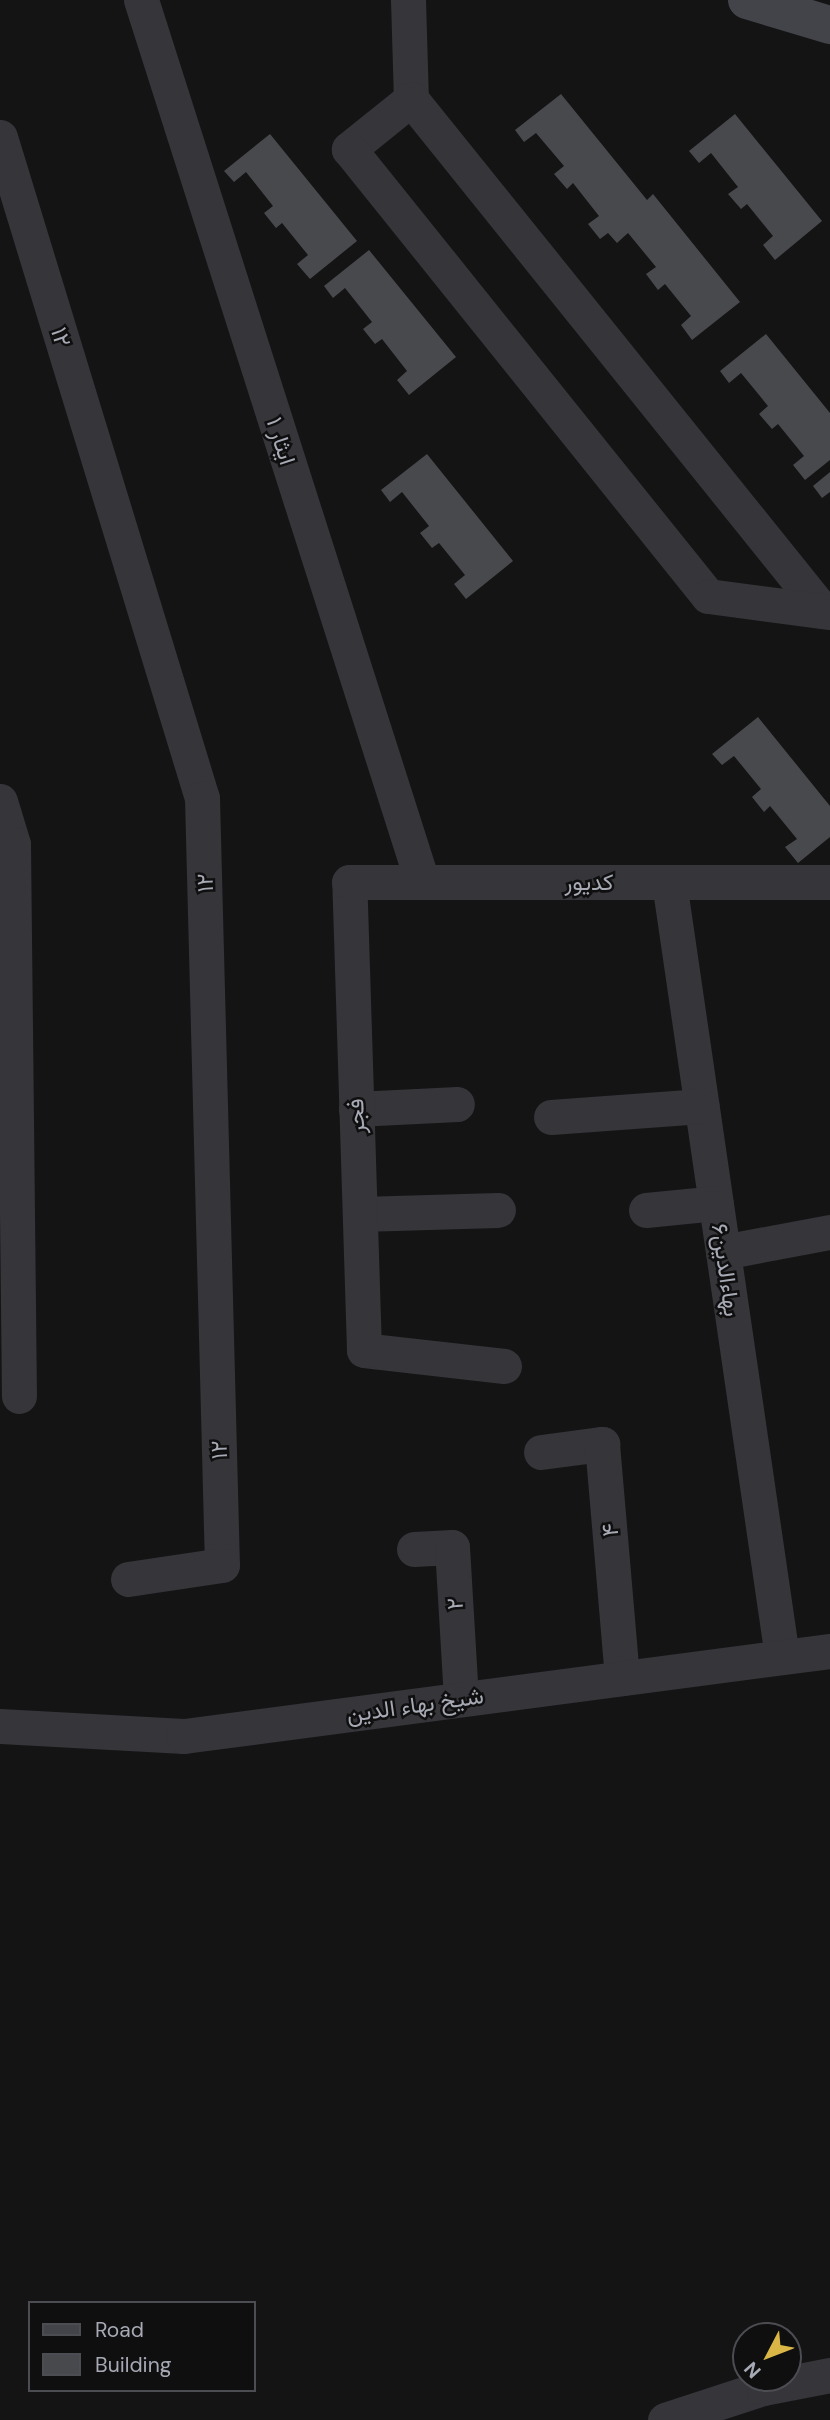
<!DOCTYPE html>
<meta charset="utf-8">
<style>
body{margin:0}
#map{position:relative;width:830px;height:2420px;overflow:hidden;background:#141415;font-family:"DM Sans",Vazirmatn,sans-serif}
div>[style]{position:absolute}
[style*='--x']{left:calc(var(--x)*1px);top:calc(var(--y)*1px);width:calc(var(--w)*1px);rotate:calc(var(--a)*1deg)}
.building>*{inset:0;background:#48494d}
.minor>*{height:35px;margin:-17.5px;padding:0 17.5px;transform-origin:17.5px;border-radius:17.5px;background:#35353a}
.secondary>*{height:38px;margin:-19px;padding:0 19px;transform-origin:19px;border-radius:19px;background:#434449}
span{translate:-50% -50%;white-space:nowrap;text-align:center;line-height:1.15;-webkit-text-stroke:5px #0f0f10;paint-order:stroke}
.street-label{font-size:23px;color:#a7aab4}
.legend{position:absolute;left:28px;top:2301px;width:228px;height:91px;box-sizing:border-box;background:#0f0f10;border:2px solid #4c4d52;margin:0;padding:9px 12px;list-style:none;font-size:21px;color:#a7aab4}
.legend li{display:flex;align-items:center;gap:14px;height:35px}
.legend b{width:35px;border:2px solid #4c4d52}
.north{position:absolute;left:732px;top:2322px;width:70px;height:70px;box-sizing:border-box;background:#0f0f10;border:2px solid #4c4d52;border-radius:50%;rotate:228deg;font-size:19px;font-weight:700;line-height:28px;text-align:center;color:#a7aab4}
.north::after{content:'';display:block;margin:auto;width:24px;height:32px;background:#dab646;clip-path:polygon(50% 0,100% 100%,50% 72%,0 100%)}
</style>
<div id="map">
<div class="building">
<i style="clip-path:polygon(561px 94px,647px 200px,653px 194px,740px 302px,692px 340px,681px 325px,691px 316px,665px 284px,658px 290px,646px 274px,656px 267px,628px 233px,617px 243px,608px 233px,600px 239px,588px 224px,599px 216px,573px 183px,567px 189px,554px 174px,564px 166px,536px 133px,524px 142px,515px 130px)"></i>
<i style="clip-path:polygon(735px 114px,822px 221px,775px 260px,763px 245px,773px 236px,747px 204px,741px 209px,728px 194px,738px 187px,711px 153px,699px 163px,689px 151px)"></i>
<i style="clip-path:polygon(270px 134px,357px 241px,310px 279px,297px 264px,308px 255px,282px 223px,276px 228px,264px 213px,273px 206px,246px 172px,234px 182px,224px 171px)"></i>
<i style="clip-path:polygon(369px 250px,456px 357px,409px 395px,397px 380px,407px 371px,382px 339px,375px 344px,363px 329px,372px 322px,345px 288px,333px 298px,324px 286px)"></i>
<i style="clip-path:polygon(766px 334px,830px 413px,830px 460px,805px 480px,793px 465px,804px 456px,778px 424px,772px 429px,759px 414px,768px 406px,741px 373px,729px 383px,720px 371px)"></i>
<i style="clip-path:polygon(427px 454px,513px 561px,466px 599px,454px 584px,465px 575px,439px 543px,432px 548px,420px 533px,429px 526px,402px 492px,390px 502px,381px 490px)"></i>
<i style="clip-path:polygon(830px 472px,830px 492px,822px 498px,813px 486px)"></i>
<i style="clip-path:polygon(758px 717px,830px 806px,830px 837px,798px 863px,785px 847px,797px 839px,770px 806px,764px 812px,752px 797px,761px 789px,734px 756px,722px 765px,712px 754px)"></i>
</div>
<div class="minor">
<i style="--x:141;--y:0;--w:925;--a:72.31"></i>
<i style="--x:408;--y:0;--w:99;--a:88.3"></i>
<i style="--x:0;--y:137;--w:691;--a:73.01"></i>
<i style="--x:202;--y:798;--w:767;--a:88.51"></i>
<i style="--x:222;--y:1565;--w:95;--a:171.5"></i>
<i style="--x:823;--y:611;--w:657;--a:-128.82"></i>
<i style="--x:411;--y:99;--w:80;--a:141.1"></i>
<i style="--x:349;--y:149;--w:573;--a:51.23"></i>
<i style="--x:708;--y:596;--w:123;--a:7.5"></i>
<i style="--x:0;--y:801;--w:45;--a:73.2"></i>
<i style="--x:13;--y:844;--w:552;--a:89.38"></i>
<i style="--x:669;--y:882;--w:783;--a:81.7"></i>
<i style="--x:356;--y:1109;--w:101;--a:-2.8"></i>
<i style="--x:551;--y:1117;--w:151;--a:-4.2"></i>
<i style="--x:646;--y:1210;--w:70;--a:-5.7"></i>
<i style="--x:360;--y:1214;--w:138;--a:-1.7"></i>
<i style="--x:723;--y:1252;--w:109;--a:-10.6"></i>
<i style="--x:504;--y:1366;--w:141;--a:-173.5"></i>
<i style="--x:364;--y:1350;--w:468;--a:-91.8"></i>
<i style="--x:349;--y:882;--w:481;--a:0"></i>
<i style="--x:541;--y:1452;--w:62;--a:-7.5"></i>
<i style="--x:602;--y:1444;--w:235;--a:85.1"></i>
<i style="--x:414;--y:1549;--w:38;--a:-3"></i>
<i style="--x:452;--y:1547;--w:152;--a:86.6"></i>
<i style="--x:0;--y:1726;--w:184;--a:3.1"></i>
<i style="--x:184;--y:1736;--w:652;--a:-7.5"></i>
<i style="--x:665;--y:2420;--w:103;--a:-18.1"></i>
<i style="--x:763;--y:2388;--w:68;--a:-11"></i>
</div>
<div class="secondary">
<i style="--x:747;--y:0;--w:87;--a:16.8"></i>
</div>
<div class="street-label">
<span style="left:61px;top:337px;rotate:73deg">۱۲</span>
<span style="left:281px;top:441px;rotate:72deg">ایثار ۱</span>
<span style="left:589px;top:882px">کدیور</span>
<span style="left:205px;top:883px;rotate:-91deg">۱۲</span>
<span style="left:356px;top:1116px;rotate:-92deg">فجر</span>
<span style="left:726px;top:1270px;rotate:82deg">۶بهاءالدين</span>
<span style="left:219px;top:1450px;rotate:-91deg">۱۲</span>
<span style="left:610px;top:1530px;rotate:-94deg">۴</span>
<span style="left:455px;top:1604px;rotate:-93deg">۲</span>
<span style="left:415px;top:1705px;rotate:-8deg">شیخ بهاء الدین</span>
</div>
<ul class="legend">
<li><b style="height:9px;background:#434449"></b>Road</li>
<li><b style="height:19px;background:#48494d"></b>Building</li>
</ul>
<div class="north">N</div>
</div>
